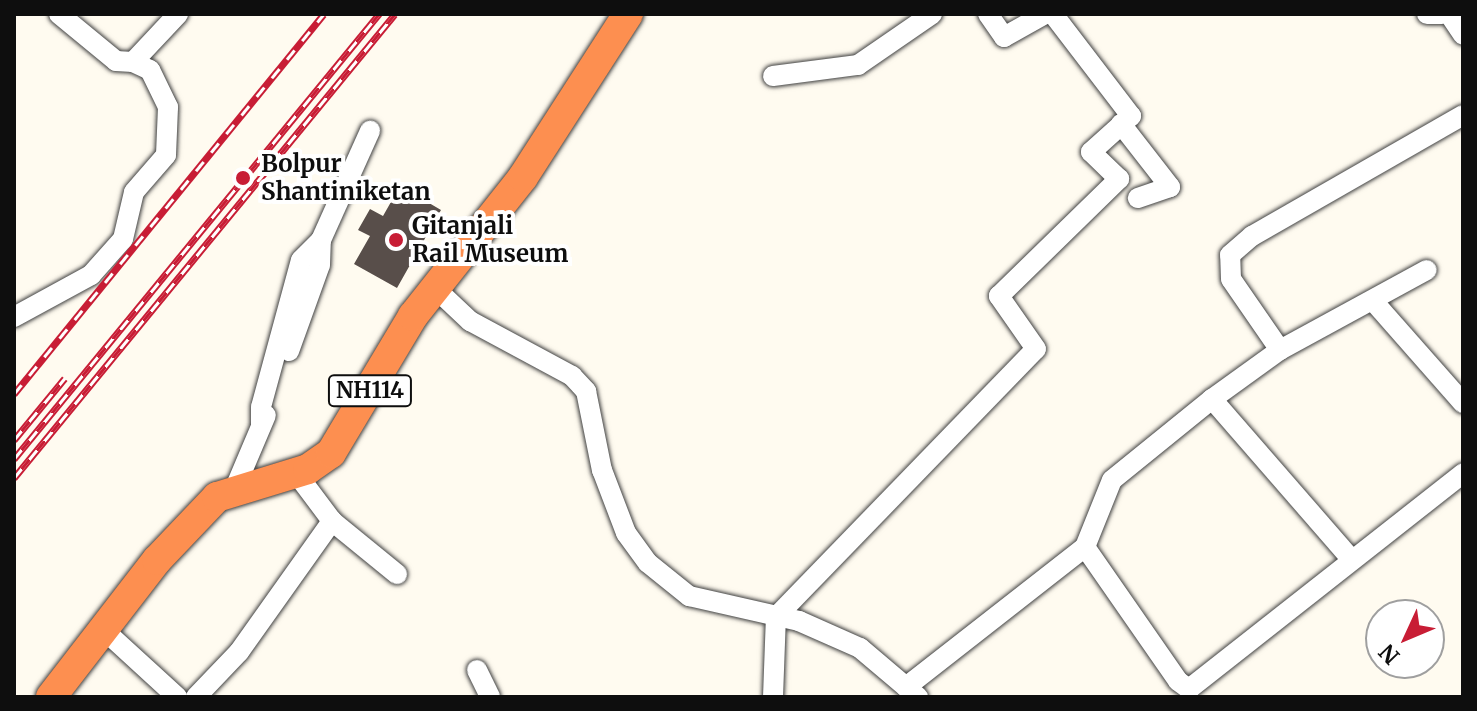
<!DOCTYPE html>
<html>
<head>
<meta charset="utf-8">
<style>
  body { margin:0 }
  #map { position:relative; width:1477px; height:711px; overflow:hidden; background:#fffbf0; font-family:Merriweather,serif }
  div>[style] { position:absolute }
  .building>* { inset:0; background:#584e4a }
  .roads { filter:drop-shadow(0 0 2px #414141) drop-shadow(0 0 2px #414141) }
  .minor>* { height:20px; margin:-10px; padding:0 10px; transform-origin:10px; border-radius:10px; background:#fff }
  .highway>* { height:30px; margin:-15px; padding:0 15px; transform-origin:15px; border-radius:15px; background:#fd8f50 }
  .rail>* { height:7px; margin-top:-3.5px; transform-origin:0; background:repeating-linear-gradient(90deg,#fff 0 12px,#c81d35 0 24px); box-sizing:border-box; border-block:2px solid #c81d35 }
  .dots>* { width:22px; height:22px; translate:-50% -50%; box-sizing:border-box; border:4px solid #fff; border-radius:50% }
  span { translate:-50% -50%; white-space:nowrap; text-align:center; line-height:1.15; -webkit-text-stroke:8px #fff; paint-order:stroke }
  .shield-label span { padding:2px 6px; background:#fff; border:2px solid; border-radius:6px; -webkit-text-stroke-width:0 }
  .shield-label { font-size:22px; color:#0e0e0e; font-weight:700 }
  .poi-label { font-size:24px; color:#0e0e0e; font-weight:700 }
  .left { translate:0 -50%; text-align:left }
  .frame { position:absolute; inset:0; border:16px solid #0e0e0e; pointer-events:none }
  .north { position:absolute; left:1365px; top:599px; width:80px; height:80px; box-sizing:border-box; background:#fff; border:2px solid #9f9f9f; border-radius:50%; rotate:226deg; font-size:22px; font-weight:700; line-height:32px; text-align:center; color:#0e0e0e }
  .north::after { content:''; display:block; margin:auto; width:28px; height:36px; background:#c81d35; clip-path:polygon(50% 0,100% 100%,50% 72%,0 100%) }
</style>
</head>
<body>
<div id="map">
  <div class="building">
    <div style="clip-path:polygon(400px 186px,441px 210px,397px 288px,354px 264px,370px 236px,358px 230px,370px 209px,383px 216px)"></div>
  </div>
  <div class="roads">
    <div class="minor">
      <div style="left:59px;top:14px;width:74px;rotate:39.5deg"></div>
      <div style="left:116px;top:61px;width:17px;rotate:3deg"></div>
      <div style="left:133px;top:62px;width:66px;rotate:-46.8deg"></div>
      <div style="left:988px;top:14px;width:28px;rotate:55deg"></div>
      <div style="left:1004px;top:37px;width:47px;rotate:-29.3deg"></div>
      <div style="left:1427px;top:14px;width:15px"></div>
      <div style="left:1449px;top:14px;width:25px;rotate:56deg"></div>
      <div style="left:773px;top:76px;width:86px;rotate:-7.4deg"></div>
      <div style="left:858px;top:65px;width:90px;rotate:-34.6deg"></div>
      <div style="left:1121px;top:124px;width:80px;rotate:52.1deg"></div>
      <div style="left:1170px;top:187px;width:34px;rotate:161deg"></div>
      <div style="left:436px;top:289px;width:47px;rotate:43.3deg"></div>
      <div style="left:470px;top:321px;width:116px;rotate:28.3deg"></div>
      <div style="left:572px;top:376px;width:21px;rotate:47deg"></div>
      <div style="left:586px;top:391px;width:81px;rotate:78.6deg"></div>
      <div style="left:602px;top:470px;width:67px;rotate:69.1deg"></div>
      <div style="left:626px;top:533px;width:37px;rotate:54deg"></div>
      <div style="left:648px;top:563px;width:53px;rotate:38.8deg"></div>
      <div style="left:689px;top:596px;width:113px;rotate:12.8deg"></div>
      <div style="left:799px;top:621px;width:67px;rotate:23.9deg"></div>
      <div style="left:860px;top:648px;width:76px;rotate:40.2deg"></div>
      <div style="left:1374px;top:302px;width:135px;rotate:48.6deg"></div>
      <div style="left:14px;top:317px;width:88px;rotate:-28.6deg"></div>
      <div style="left:91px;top:275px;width:48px;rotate:-48.4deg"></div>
      <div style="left:123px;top:239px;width:48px;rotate:-76.8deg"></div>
      <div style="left:134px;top:192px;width:49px;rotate:-49.1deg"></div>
      <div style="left:166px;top:155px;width:48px;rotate:-87.6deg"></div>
      <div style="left:168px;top:107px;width:41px;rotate:-115.9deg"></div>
      <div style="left:150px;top:70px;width:19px;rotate:-155deg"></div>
      <div style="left:1280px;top:350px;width:86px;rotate:-124.6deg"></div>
      <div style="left:1231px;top:279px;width:24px;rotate:-92deg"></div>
      <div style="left:1230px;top:255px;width:29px;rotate:-41deg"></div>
      <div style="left:1252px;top:236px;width:243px;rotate:-29.8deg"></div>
      <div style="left:289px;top:351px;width:91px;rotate:-70.2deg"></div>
      <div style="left:320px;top:265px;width:25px;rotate:-88deg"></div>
      <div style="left:1212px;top:399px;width:212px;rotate:49deg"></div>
      <div style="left:261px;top:425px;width:18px;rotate:-90deg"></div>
      <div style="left:261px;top:407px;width:152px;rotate:-74.8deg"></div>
      <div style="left:301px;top:260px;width:28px;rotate:-45deg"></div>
      <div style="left:321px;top:240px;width:120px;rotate:-65.8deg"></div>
      <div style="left:296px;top:473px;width:60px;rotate:53.1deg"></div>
      <div style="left:332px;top:521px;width:84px;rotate:39.2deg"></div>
      <div style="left:235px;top:488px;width:79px;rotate:-67deg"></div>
      <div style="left:1085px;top:547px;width:163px;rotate:55.2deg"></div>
      <div style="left:1178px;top:681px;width:14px;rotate:36deg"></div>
      <div style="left:105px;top:631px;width:98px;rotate:42.5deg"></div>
      <div style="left:477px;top:670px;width:30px;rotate:64deg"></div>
      <div style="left:906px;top:687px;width:227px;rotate:-38deg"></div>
      <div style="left:1085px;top:547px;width:72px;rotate:-68.1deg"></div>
      <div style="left:1112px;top:480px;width:129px;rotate:-39deg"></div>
      <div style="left:1212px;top:399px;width:84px;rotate:-35.8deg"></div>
      <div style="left:1280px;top:350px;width:167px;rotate:-28.6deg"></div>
      <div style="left:1189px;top:689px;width:349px;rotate:-38.2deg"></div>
      <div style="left:196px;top:697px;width:62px;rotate:-46.3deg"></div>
      <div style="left:239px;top:652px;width:161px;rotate:-54.6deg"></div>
      <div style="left:773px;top:697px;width:80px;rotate:-87.9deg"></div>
      <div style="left:776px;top:617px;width:373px;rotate:-45.9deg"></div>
      <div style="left:1036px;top:349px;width:65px;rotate:-124.9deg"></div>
      <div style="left:999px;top:296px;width:168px;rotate:-44.3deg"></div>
      <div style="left:1119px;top:179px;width:39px;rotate:-136deg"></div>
      <div style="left:1091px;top:152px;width:54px;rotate:-42deg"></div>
      <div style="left:1131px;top:116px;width:128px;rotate:-127.4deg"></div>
    </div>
    <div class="highway">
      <div style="left:51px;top:697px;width:173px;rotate:-52.3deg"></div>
      <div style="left:157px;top:560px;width:87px;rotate:-46.4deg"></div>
      <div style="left:217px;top:497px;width:95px;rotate:-17.1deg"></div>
      <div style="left:308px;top:469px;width:28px;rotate:-35deg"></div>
      <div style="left:331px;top:453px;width:160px;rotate:-59.1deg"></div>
      <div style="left:413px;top:316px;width:177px;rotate:-51.6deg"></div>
      <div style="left:523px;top:177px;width:194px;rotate:-57.2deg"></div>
    </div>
  </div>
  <div class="rail">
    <div style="left:14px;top:394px;width:490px;rotate:-50.8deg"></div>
    <div style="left:14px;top:440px;width:80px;rotate:-50.6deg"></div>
    <div style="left:14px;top:459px;width:576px;rotate:-50.64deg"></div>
    <div style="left:14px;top:478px;width:600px;rotate:-50.61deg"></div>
  </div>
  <div class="dots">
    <div style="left:243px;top:178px;background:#c81d35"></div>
    <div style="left:396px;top:240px;background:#c81d35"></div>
  </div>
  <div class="shield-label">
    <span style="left:370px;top:391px">NH114</span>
  </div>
  <div class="poi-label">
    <span class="left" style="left:261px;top:178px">Bolpur<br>Shantiniketan</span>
    <span class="left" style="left:412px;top:240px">Gitanjali<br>Rail Museum</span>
  </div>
  <div class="frame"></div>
  <div class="north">N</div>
</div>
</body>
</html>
